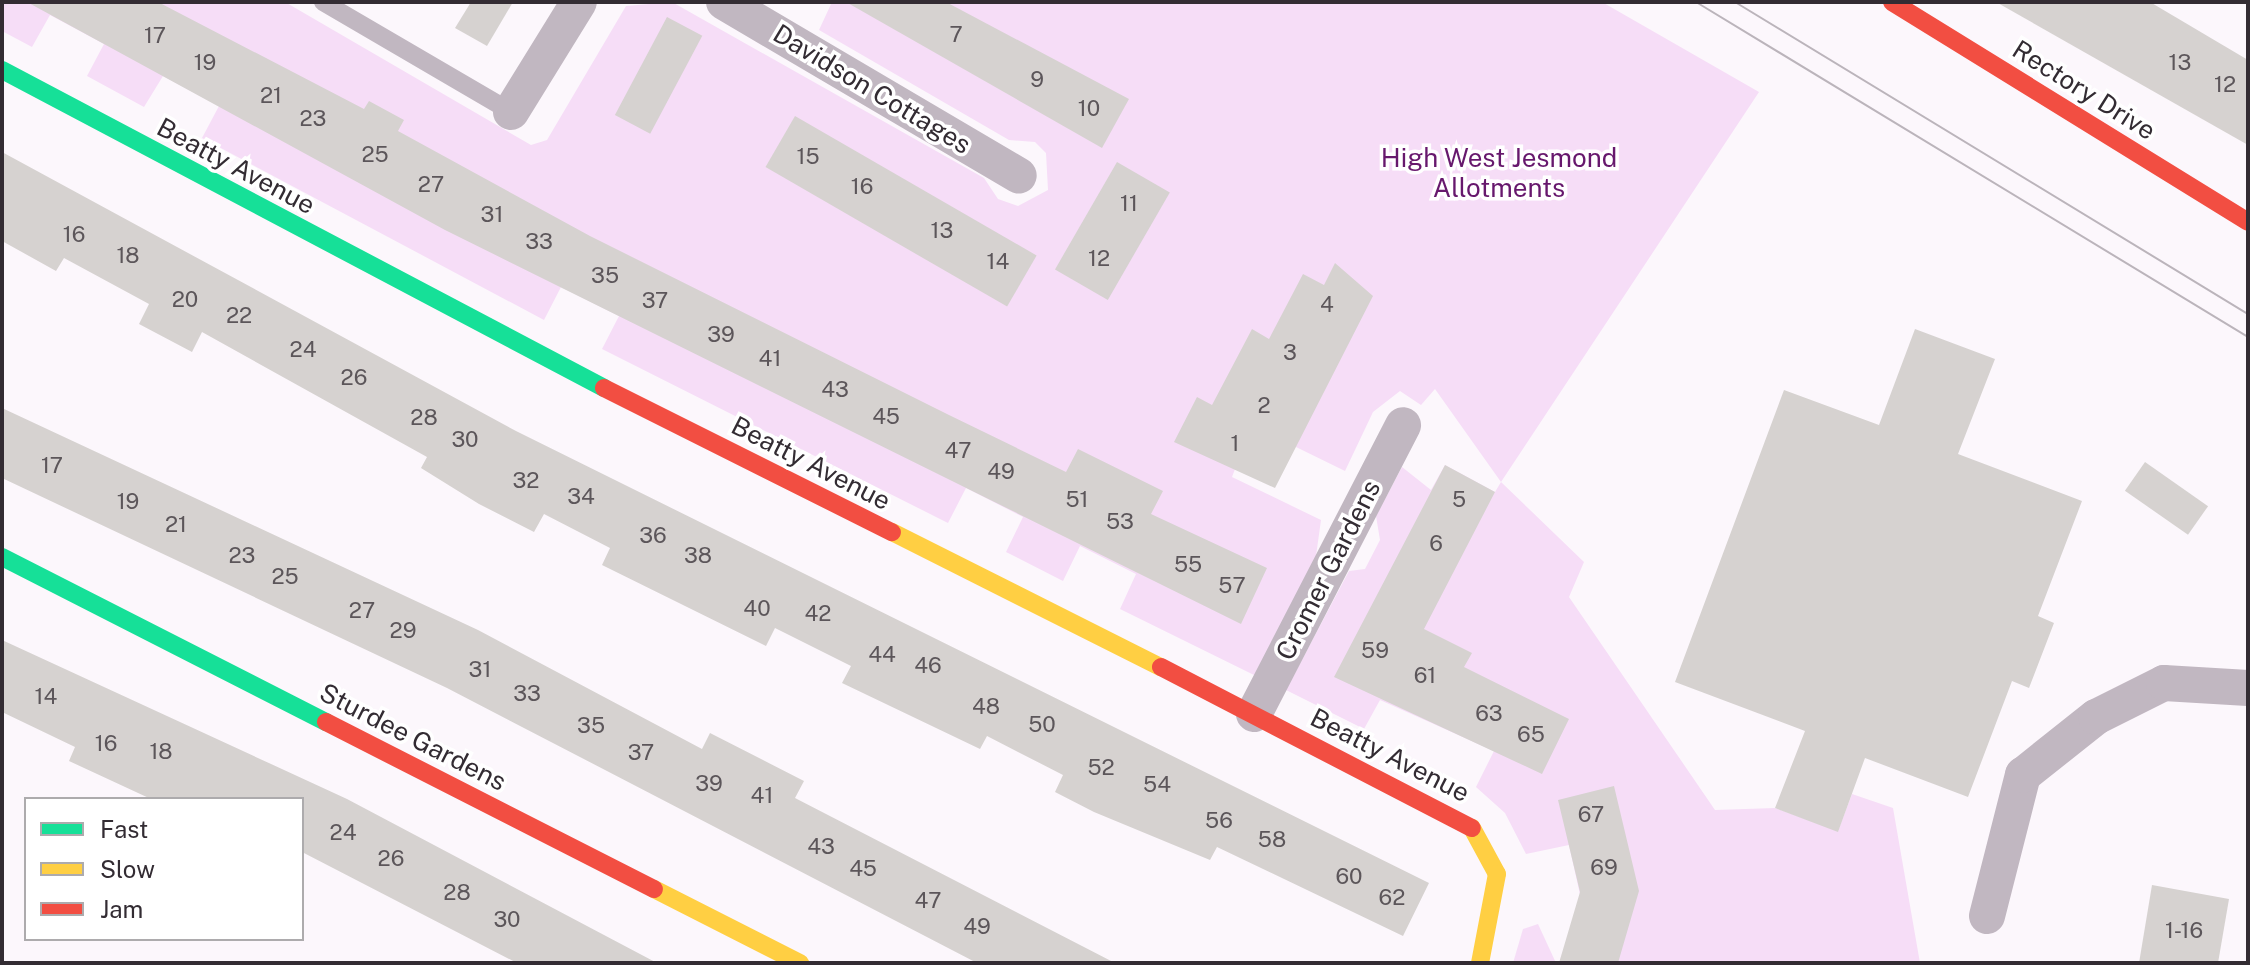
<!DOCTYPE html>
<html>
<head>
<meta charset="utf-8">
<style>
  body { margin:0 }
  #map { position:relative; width:2250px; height:965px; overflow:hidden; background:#fcf7fc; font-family:"Public Sans",sans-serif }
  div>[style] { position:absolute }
  .green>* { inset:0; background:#f6ddf7 }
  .building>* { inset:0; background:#d6d2d0; transform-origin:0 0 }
  .lane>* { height:18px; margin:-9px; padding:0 9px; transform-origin:9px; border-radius:9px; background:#c1b7c1 }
  .street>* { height:36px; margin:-18px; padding:0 18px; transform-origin:18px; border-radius:18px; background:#c1b7c1 }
  .fast>* { height:18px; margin:-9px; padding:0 9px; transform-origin:9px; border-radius:9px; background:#16e098 }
  .slow>* { height:18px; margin:-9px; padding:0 9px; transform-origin:9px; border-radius:9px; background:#ffcf43 }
  .jam>* { height:18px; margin:-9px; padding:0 9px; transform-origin:9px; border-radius:9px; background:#f24e42 }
  .tram>* { height:2px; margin:-1px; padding:0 1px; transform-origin:1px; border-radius:1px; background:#bbb4bb }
  span { translate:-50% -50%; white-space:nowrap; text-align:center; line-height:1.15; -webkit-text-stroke:7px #fff; paint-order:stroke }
  .number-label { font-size:22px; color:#5c565a }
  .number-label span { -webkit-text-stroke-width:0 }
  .street-label { font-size:26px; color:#332c33 }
  .park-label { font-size:26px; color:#67186d }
  .frame { position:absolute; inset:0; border:4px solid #332c33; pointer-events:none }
  .legend { position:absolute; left:24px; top:797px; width:280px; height:144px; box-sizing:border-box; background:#fff; border:2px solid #adabad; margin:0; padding:10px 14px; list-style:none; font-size:24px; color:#332c33 }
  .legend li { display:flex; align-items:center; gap:16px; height:40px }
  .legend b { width:40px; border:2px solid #adabad }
</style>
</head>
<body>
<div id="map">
  <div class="green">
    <div style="clip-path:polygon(2px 2px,285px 2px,531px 145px,547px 140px,626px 6px,672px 2px,984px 178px,998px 199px,1018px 206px,1048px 190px,1046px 153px,1035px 142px,1009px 140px,819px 30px,832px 2px,1602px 2px,1759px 92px,1501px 482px,1584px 562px,1569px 597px,1715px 810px,1775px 808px,1838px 831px,1852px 794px,1893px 808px,1920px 963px,1559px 963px,1581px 899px,1569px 845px,1526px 854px,1505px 813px,1476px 787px,1494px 751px,1380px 700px,1364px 729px,1286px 690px,1349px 571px,1365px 569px,1380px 540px,1376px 516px,1402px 467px,1431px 490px,1445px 465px,1495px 492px,1501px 482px,1435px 389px,1421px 405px,1400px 391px,1373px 412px,1345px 471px,1296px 447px,1235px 469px,1232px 477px,1321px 520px,1316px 556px,1256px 676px,1120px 609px,1136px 574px,1080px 546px,1063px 581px,1006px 552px,1023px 517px,966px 488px,948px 523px,602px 349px,619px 316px,561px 287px,544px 320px,202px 138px,219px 106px,163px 76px,144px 107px,87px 76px,104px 44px,50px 15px,32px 47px,2px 31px)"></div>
    <div style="clip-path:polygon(1538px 924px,1556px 963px,1513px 963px,1523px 929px)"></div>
  </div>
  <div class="building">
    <div style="clip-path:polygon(27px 2px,158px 2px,364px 109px,369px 101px,404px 120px,398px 131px,590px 236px,949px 415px,1066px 472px,1078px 449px,1163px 491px,1151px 514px,1267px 568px,1241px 624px,445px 230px)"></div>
    <div style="clip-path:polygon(471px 2px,513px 2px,487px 46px,455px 28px)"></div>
    <div style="clip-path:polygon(846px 2px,946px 2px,1129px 99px,1102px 148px)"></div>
    <div style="clip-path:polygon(1996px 2px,2150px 2px,2248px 60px,2248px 145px)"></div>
    <div style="left:667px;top:17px;width:40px;height:111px;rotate:28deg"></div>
    <div style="left:795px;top:116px;width:279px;height:59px;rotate:30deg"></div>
    <div style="clip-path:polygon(2px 152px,516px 431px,1429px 883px,1403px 936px,1217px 847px,1210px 860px,1094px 812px,1055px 792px,1063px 775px,987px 736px,980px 749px,842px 683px,851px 666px,775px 628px,766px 646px,602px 565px,610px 548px,544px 514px,534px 532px,479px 504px,421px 468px,427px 457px,202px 332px,192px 352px,139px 324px,149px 304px,64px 258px,56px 271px,2px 241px)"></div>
    <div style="left:1117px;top:162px;width:61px;height:124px;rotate:30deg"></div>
    <div style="clip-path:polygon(1335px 263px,1373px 296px,1275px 488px,1174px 442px,1197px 397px,1212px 405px,1252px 329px,1269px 339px,1303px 274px,1324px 285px)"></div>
    <div style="clip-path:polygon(1915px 329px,1995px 359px,1958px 454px,2082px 501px,2038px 616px,2054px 623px,2029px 688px,2012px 681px,1968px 797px,1865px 758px,1838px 832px,1775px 808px,1805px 731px,1675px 682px,1784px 390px,1879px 425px)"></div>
    <div style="clip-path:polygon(2px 408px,478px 630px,702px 749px,710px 733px,804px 781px,795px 798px,1115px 963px,977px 963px,447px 688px,2px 478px)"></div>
    <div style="left:2145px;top:462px;width:77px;height:35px;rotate:35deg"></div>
    <div style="clip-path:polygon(1445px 465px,1495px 492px,1424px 629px,1472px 653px,1464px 667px,1569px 719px,1542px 774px,1334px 677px)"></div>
    <div style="clip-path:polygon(2px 640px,347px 799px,657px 963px,517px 963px,302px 852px,302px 799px,151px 799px,69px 761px,75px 747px,2px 712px)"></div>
    <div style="clip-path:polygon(1614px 786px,1639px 891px,1618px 963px,1559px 963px,1580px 892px,1558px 800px)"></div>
    <div style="clip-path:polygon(2152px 885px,2229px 899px,2218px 963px,2139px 963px)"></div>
  </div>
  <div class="lane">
    <div style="left:323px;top:2px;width:218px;rotate:30.3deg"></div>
  </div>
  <div class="street">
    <div style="left:724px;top:2px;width:342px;rotate:30.5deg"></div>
    <div style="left:511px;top:112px;width:129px;rotate:-58.3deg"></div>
    <div style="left:1254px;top:714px;width:325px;rotate:-62.7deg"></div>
    <div style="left:1987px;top:916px;width:146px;rotate:-75.7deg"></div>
    <div style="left:2023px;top:775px;width:93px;rotate:-38.5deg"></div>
    <div style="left:2096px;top:717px;width:76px;rotate:-26.6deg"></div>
    <div style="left:2164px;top:683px;width:84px;rotate:3.4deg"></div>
  </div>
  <div class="fast">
    <div style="left:2px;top:70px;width:681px;rotate:27.84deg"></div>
    <div style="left:2px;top:557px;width:364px;rotate:27deg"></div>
  </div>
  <div class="slow">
    <div style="left:892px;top:532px;width:301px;rotate:26.7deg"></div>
    <div style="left:1472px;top:828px;width:52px;rotate:61.5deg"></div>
    <div style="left:1497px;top:874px;width:91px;rotate:100.8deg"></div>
    <div style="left:654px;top:889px;width:164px;rotate:26.9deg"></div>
  </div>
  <div class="jam">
    <div style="left:1892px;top:2px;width:418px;rotate:31.7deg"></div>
    <div style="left:604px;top:388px;width:322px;rotate:26.6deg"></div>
    <div style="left:1161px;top:667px;width:350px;rotate:27.4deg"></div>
    <div style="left:326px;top:722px;width:368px;rotate:27deg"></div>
  </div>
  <div class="tram">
    <div style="left:1696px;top:2px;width:646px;rotate:31.25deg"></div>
    <div style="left:1735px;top:2px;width:600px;rotate:31.31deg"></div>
  </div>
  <div class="number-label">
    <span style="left:956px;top:35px">7</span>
    <span style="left:155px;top:36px">17</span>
    <span style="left:205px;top:63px">19</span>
    <span style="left:2180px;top:63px">13</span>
    <span style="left:1037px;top:80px">9</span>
    <span style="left:2225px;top:85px">12</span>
    <span style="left:271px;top:96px">21</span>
    <span style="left:1089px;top:109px">10</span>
    <span style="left:313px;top:119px">23</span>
    <span style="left:375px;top:155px">25</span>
    <span style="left:808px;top:157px">15</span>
    <span style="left:431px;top:185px">27</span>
    <span style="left:862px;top:187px">16</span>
    <span style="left:1129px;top:204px">11</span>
    <span style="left:492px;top:215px">31</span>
    <span style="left:942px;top:231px">13</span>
    <span style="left:74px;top:235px">16</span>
    <span style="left:539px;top:242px">33</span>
    <span style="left:128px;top:256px">18</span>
    <span style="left:1099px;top:259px">12</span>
    <span style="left:998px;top:262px">14</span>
    <span style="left:605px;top:276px">35</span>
    <span style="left:185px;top:300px">20</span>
    <span style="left:655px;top:301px">37</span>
    <span style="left:1327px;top:305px">4</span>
    <span style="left:239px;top:316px">22</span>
    <span style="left:721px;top:335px">39</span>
    <span style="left:303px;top:350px">24</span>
    <span style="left:1290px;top:353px">3</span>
    <span style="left:770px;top:359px">41</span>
    <span style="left:354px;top:378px">26</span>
    <span style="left:835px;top:390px">43</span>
    <span style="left:1264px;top:406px">2</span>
    <span style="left:886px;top:417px">45</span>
    <span style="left:424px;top:418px">28</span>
    <span style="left:465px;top:440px">30</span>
    <span style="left:1235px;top:444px">1</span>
    <span style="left:958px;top:451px">47</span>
    <span style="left:52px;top:466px">17</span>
    <span style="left:1001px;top:472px">49</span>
    <span style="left:526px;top:481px">32</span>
    <span style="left:581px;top:497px">34</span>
    <span style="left:1077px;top:500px">51</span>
    <span style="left:1459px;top:500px">5</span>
    <span style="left:128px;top:502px">19</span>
    <span style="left:1120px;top:522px">53</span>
    <span style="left:176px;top:525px">21</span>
    <span style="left:653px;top:536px">36</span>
    <span style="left:1436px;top:544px">6</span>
    <span style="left:242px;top:556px">23</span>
    <span style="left:698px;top:556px">38</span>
    <span style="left:1188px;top:565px">55</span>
    <span style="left:285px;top:577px">25</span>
    <span style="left:1232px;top:586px">57</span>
    <span style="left:757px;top:609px">40</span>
    <span style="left:362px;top:611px">27</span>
    <span style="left:818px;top:614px">42</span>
    <span style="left:403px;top:631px">29</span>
    <span style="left:1375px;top:651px">59</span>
    <span style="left:882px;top:655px">44</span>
    <span style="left:928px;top:666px">46</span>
    <span style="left:480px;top:670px">31</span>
    <span style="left:1425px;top:676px">61</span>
    <span style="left:527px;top:694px">33</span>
    <span style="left:46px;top:697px">14</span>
    <span style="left:986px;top:707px">48</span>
    <span style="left:1489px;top:714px">63</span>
    <span style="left:1042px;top:725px">50</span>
    <span style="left:591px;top:726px">35</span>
    <span style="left:1531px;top:735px">65</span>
    <span style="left:106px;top:744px">16</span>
    <span style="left:161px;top:752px">18</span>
    <span style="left:641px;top:753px">37</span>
    <span style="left:1101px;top:768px">52</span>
    <span style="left:709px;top:784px">39</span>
    <span style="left:1157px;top:785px">54</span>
    <span style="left:762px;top:796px">41</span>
    <span style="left:1591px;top:815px">67</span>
    <span style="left:1219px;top:821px">56</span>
    <span style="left:343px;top:833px">24</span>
    <span style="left:1272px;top:840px">58</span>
    <span style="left:821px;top:847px">43</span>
    <span style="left:391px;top:859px">26</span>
    <span style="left:1604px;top:868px">69</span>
    <span style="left:863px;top:869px">45</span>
    <span style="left:1349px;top:877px">60</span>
    <span style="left:457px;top:893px">28</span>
    <span style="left:1392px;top:898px">62</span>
    <span style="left:928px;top:901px">47</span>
    <span style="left:507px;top:920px">30</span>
    <span style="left:977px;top:927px">49</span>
    <span style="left:2184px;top:931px">1-16</span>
  </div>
  <div class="street-label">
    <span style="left:872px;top:89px;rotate:31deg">Davidson Cottages</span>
    <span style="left:2084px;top:90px;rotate:32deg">Rectory Drive</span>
    <span style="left:236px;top:166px;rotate:28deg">Beatty Avenue</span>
    <span style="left:811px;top:463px;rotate:27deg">Beatty Avenue</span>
    <span style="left:1328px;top:570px;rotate:-63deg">Cromer Gardens</span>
    <span style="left:413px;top:737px;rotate:27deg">Sturdee Gardens</span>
    <span style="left:1390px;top:755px;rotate:27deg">Beatty Avenue</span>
  </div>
  <div class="park-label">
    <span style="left:1499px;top:173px">High West Jesmond<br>Allotments</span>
  </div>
  <div class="frame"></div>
  <ul class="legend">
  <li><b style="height:10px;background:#16e098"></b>Fast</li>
  <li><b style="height:10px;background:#ffcf43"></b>Slow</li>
  <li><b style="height:10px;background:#f24e42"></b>Jam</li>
  </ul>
</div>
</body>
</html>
